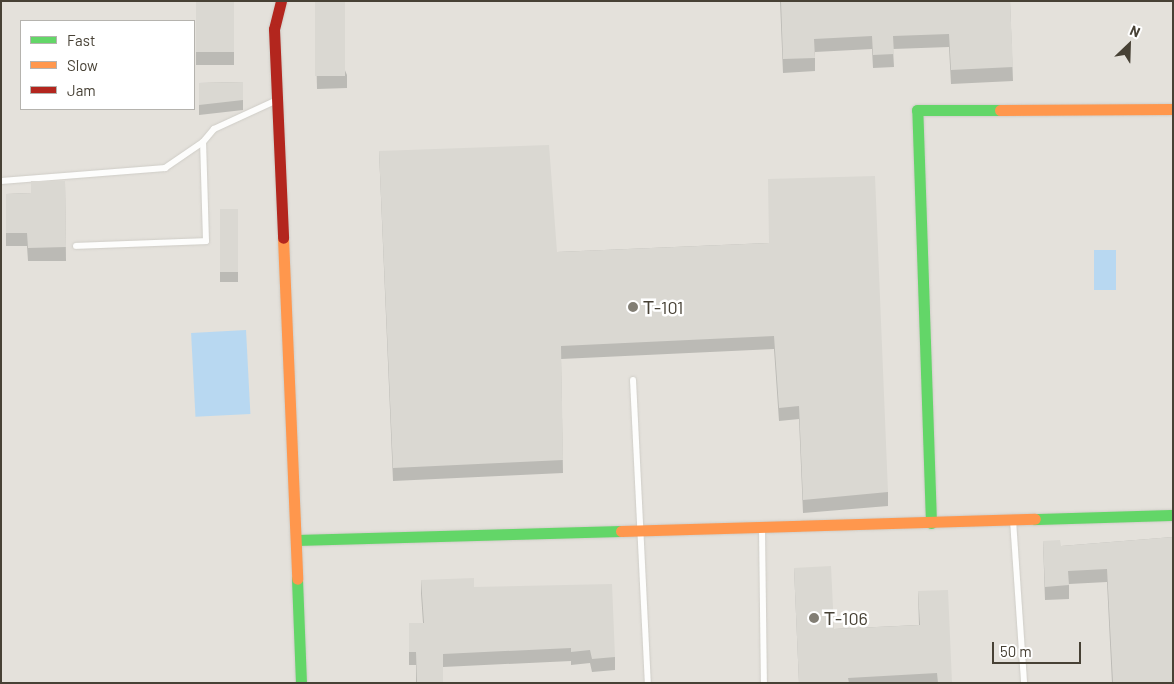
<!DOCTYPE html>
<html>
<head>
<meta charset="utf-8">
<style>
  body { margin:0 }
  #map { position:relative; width:1174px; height:684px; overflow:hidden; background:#f1f0ea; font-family:Barlow,sans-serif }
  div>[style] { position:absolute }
  .industrial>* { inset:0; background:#e4e1db }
  .water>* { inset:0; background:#b8d8f1; transform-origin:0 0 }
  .roads { filter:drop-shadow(0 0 1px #cfcdc7) drop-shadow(0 0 1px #cfcdc7) }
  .lane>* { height:6px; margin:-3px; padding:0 3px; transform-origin:3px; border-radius:3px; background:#fdfdfc }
  .fast>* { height:11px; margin:-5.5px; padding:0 5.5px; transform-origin:5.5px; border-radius:5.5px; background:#63d668 }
  .slow>* { height:11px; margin:-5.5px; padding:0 5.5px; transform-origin:5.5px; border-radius:5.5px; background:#ff974d }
  .jam>* { height:11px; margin:-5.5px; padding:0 5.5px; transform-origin:5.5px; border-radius:5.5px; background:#b3261e }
  .wall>* { inset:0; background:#bbbab5; transform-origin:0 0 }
  .building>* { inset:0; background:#dad8d2; transform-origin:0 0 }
  .dots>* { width:14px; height:14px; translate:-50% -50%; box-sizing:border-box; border:2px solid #fff; border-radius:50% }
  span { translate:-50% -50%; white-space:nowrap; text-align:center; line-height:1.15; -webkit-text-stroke:5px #fff; paint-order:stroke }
  .poi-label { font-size:18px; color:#474135 }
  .left { translate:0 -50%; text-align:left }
  .frame { position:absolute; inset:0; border:2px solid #474135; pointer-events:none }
  .legend { position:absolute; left:20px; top:20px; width:175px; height:90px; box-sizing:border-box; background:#fff; border:1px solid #b5b3ae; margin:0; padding:6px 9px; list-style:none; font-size:15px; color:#474135 }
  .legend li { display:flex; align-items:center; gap:10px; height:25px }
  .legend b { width:25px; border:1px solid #b5b3ae }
  .north { position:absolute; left:1104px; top:20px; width:50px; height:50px; -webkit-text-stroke:4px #fff; paint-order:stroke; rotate:24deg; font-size:14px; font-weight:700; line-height:20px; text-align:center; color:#474135 }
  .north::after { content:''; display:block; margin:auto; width:18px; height:22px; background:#474135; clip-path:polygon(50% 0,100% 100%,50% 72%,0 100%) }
  .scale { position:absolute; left:992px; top:642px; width:89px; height:22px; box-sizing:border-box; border:2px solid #474135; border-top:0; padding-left:6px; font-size:15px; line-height:18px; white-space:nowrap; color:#474135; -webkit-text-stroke:4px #fff; paint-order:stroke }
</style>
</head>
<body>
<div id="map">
  <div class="industrial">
    <div style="clip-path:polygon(evenodd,1px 1px,1173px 1px,1173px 683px,1px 683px,1px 1px,21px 21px,194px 21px,194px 109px,21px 109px,21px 21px)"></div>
  </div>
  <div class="water">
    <div style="left:1094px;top:250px;width:22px;height:40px"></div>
    <div style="left:246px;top:330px;width:84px;height:55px;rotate:87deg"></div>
  </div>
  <div class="roads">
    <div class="lane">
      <div style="left:1px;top:181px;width:165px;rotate:-4.5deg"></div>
      <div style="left:165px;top:168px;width:46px;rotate:-34.4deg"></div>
      <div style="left:76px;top:246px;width:130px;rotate:-2.2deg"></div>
      <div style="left:206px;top:241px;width:99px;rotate:-91.7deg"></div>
      <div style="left:203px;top:142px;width:17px;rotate:-50deg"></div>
      <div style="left:214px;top:129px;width:67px;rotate:-24.7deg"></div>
      <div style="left:633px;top:380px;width:303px;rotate:87.2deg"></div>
      <div style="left:1013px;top:520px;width:163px;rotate:86.1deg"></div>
      <div style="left:762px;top:528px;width:155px;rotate:89.3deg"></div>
    </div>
    <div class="fast">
      <div style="left:1035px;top:519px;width:138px;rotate:-1.7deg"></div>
      <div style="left:931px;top:523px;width:413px;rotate:-91.9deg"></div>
      <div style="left:917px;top:110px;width:83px"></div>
      <div style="left:296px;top:540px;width:325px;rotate:-1.6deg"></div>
      <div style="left:297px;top:579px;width:104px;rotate:87.8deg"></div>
    </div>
    <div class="slow">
      <div style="left:1000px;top:110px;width:173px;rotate:-0.3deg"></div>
      <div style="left:283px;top:238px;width:341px;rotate:87.6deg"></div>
      <div style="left:621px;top:531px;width:414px;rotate:-1.7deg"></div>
    </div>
    <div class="jam">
      <div style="left:281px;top:1px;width:29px;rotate:104deg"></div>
      <div style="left:274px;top:29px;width:209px;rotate:87.5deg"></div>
    </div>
  </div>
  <div class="wall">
    <div style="left:196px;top:1px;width:38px;height:64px"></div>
    <div style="clip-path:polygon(315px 1px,347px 75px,347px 88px,317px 89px)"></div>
    <div style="clip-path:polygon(780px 1px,1010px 1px,1013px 81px,951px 84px,949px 47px,893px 49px,894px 67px,873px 68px,872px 49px,815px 52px,815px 71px,783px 73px)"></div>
    <div style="clip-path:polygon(243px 82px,243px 110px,199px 115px,199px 83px)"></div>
    <div style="clip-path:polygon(379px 151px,557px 252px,768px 243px,888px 492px,888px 506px,803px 513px,799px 419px,779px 421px,774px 349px,561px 359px,563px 473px,393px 481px)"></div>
    <div style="clip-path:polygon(65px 181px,66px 261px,28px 261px,27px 246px,6px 246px,6px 194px,31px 193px)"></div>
    <div style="left:220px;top:209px;width:18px;height:73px"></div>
    <div style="clip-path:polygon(1173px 537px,1173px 683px,1112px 683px,1107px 582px,1069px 584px,1069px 599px,1045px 600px,1043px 541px,1061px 546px)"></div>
    <div style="clip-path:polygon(794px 568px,834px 629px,919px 625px,918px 591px,952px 683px,799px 683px)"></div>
    <div style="clip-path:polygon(421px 580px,474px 587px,615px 657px,615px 670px,592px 672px,590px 663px,571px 665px,571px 661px,443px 667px,443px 683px,416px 683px,416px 665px,409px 665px,409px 623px,423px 623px,421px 593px)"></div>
  </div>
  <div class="building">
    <div style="left:196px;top:1px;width:38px;height:51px"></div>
    <div style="left:315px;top:1px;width:30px;height:75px"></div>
    <div style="clip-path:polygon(781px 1px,1010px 1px,1013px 67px,951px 70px,949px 34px,893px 36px,894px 54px,873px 55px,872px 36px,814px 39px,815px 58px,783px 59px)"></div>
    <div style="clip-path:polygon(243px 82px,243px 100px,199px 105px,199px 83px)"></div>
    <div style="clip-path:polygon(549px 145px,557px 252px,769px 243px,768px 179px,875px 176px,888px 492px,803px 500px,799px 406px,779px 408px,774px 336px,561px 346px,563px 460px,393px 468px,379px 151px)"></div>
    <div style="clip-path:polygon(31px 181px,65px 181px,66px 247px,28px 248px,27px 233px,6px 233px,6px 194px,31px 193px)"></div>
    <div style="left:220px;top:209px;width:18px;height:63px"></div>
    <div style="clip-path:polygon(1173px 537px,1173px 683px,1113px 683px,1107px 569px,1068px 571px,1069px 585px,1045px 587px,1043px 541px,1060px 540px,1061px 546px)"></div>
    <div style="clip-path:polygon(831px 566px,834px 629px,920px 625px,918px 591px,948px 590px,952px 683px,938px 683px,937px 673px,848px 678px,849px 683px,799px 683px,794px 568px)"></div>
    <div style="clip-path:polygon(474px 578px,474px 587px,612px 584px,615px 657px,592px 659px,590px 650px,571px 652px,571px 648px,443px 654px,443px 683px,417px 683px,416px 652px,409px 652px,409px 623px,424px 623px,421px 580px)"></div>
  </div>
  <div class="dots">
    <div style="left:633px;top:307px;background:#827e74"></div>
    <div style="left:814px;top:618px;background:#827e74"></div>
  </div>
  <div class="poi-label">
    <span class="left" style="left:643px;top:307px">Т-101</span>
    <span class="left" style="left:824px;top:618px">Т-106</span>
  </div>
  <div class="frame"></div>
  <ul class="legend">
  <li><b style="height:6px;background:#63d668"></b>Fast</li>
  <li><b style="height:6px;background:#ff974d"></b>Slow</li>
  <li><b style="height:6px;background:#b3261e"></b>Jam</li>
  </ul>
  <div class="north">N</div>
  <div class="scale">50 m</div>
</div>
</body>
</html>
